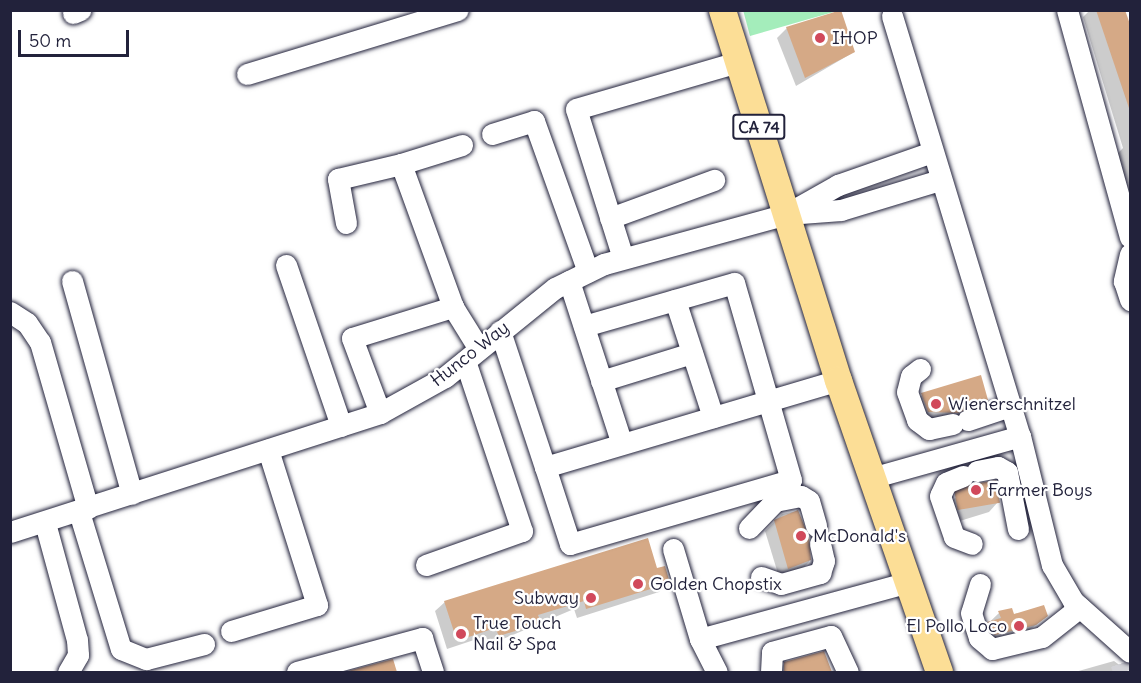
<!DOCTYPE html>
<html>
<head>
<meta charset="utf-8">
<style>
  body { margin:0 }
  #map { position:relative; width:1141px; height:683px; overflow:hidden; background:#fff; font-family:Delius,sans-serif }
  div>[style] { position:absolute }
  .green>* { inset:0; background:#a4edbb }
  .shadow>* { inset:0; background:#0003 }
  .building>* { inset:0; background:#d5a986; transform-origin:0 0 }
  .minor-tunnel>* { height:21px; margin-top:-10.5px; transform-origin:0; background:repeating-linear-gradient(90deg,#d3d3d8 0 21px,transparent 0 31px) }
  .roads { filter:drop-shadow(0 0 2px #22223b) drop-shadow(0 0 2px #22223b) }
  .minor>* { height:21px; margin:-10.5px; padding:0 10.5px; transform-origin:10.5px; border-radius:10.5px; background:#fff }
  .major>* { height:27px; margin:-13.5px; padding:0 13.5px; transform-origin:13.5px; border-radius:13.5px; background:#fcde96 }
  .dots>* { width:16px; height:16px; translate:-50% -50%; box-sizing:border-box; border:3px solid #fff; border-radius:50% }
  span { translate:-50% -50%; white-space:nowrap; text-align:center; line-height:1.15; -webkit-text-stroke:4.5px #fff; paint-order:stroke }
  .shield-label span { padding:2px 4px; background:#fff; border:2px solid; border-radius:4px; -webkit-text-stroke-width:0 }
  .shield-label { font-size:16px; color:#22223b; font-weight:700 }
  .poi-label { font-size:18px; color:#22223b }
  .left { translate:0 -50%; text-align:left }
  .right { translate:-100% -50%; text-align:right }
  .street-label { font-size:18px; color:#22223b }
  .frame { position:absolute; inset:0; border:12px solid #22223b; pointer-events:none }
  .scale { position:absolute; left:18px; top:30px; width:111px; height:27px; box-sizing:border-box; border:3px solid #22223b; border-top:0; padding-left:8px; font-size:18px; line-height:21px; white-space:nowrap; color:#22223b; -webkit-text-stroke:4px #fff; paint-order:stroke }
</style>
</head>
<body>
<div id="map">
  <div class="green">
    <div style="clip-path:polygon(743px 10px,837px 10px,837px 11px,750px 36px)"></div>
  </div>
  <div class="shadow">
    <div style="clip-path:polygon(1090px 10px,1124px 10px,1130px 32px,1130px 211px,1114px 157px,1123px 148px,1083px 17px)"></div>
    <div style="clip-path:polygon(787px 28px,854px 52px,796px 86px,777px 38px)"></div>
    <div style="clip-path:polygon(922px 395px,987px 399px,947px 422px,918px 421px,912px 404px)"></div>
    <div style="clip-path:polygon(994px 482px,998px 502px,989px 512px,950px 524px,945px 508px,955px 498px,974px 485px)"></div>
    <div style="clip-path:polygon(797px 511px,808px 537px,809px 562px,799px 572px,779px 577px,765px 531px,782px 514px)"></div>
    <div style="clip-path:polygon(656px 570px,668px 583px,659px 592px,577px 618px,574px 609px,489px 645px,486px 636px,447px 649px,435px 611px,445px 602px)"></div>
    <div style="clip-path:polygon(999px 613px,1013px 616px,1046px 616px,1025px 634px,985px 644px,978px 633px)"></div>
    <div style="clip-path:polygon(823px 653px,830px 672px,776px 672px,785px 663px)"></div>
    <div style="clip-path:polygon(392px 661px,395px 672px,347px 672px)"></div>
    <div style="clip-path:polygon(1114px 661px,1129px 672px,1075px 672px)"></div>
  </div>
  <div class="building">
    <div style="clip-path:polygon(841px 10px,855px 52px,805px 78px,786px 27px)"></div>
    <div style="clip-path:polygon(1096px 10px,1125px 10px,1131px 27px,1131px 114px)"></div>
    <div style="clip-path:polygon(981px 375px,988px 400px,958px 413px,928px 412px,921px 393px)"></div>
    <div style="left:996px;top:480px;width:23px;height:43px;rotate:80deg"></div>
    <div style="clip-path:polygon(798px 510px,809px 537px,811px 560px,788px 569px,774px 520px)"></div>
    <div style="clip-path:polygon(648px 538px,657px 568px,665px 566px,670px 583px,586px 609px,584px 601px,538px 615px,541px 623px,499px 636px,495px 628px,457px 641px,444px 601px)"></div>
    <div style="clip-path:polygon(1044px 605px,1048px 616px,1036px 625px,995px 635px,990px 631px,987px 622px,1001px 618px,998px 611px,1012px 608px,1014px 614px)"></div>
    <div style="clip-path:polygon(824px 651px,832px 672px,784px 672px,784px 662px)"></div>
    <div style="clip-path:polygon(393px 659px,397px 672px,344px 672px)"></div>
  </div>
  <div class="minor-tunnel">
    <div style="left:1121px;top:663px;width:9px;rotate:72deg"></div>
  </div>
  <div class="roads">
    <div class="minor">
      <div style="left:1067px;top:10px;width:236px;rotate:74.5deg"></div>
      <div style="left:73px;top:13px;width:8px;rotate:-23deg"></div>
      <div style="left:892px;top:16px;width:439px;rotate:73.1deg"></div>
      <div style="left:1020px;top:436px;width:133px;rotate:76.1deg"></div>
      <div style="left:1052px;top:565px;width:42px;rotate:59.7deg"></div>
      <div style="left:1073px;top:601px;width:76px;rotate:41.8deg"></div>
      <div style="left:247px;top:74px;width:220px;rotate:-16.9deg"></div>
      <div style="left:492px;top:134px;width:44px;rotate:-17.2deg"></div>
      <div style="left:534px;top:121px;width:160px;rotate:70.3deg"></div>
      <div style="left:401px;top:164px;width:64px;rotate:-17.3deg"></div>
      <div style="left:792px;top:211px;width:53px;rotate:-29.5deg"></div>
      <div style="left:838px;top:185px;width:100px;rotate:-19.3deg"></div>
      <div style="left:610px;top:218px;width:111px;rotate:-20.1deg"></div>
      <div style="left:346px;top:223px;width:45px;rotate:-100.3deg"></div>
      <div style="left:338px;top:179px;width:65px;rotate:-13.4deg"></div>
      <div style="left:401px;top:164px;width:152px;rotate:70deg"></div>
      <div style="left:453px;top:307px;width:49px;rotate:58.2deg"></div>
      <div style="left:1130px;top:254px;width:28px;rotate:103deg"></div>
      <div style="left:1124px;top:281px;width:20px;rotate:72deg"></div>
      <div style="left:623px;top:258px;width:156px;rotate:-107.5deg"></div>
      <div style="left:576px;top:109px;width:169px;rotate:-16.2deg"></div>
      <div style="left:286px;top:265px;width:170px;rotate:71.1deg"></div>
      <div style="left:72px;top:281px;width:221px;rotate:74.3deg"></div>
      <div style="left:569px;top:281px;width:171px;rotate:72deg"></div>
      <div style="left:675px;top:300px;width:123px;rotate:72deg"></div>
      <div style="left:10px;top:312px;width:20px;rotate:33deg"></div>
      <div style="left:27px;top:323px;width:23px;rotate:56deg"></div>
      <div style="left:40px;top:342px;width:173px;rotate:73.9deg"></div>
      <div style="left:500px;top:331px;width:143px;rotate:71.7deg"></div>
      <div style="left:545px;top:467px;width:306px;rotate:-16.5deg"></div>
      <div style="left:920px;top:369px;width:11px;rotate:142deg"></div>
      <div style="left:911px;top:376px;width:16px;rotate:104deg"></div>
      <div style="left:907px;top:392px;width:30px;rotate:70deg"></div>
      <div style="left:917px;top:420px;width:15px;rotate:37deg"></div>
      <div style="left:929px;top:429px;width:24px;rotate:-12deg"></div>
      <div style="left:601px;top:381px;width:95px;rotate:-17.1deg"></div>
      <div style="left:380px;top:413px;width:80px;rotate:-110.5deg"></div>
      <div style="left:352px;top:338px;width:106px;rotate:-17.1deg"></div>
      <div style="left:968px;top:420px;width:44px;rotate:-18.4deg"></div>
      <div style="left:545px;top:467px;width:81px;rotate:72deg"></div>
      <div style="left:570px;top:544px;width:230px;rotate:-16.2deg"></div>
      <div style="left:791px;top:480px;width:205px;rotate:-106.1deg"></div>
      <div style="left:734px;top:283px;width:156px;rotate:164deg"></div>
      <div style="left:977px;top:471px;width:21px;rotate:-11deg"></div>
      <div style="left:998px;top:467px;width:10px;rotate:29deg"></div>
      <div style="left:1007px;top:472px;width:58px;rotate:79.1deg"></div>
      <div style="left:963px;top:476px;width:18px;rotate:158deg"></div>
      <div style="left:946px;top:483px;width:14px;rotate:115deg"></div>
      <div style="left:940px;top:496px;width:43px;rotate:71.1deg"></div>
      <div style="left:954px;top:537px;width:19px;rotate:21deg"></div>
      <div style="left:871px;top:478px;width:155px;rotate:-15.7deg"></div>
      <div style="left:79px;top:512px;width:143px;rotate:73deg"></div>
      <div style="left:121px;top:649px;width:27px;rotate:22deg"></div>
      <div style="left:146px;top:659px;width:60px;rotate:-14.5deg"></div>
      <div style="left:45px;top:523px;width:121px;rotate:74.7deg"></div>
      <div style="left:77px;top:640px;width:15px;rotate:86deg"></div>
      <div style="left:78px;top:655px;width:20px;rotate:120deg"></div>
      <div style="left:749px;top:528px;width:37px;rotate:-46deg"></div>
      <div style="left:775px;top:501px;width:26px;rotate:-11deg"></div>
      <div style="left:801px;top:496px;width:9px;rotate:32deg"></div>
      <div style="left:809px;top:501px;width:26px;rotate:74deg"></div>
      <div style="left:10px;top:532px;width:389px;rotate:-17.8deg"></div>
      <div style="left:380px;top:413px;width:74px;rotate:-29deg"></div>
      <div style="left:445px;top:377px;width:141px;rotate:-39deg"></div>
      <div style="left:555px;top:288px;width:55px;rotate:-26.1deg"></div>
      <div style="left:604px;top:264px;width:190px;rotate:-15.3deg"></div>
      <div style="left:787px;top:214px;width:54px;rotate:-4.2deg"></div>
      <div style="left:841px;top:210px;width:103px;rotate:-16.9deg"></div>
      <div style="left:673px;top:549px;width:94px;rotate:73.3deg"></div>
      <div style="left:700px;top:639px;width:37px;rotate:63deg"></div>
      <div style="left:426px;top:565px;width:102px;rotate:-19.5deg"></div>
      <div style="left:522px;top:531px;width:179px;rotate:-108.5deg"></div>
      <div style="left:761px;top:577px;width:21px;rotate:19deg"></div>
      <div style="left:781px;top:584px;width:41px;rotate:-15.8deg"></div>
      <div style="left:820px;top:573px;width:13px;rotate:-72deg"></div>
      <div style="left:824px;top:561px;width:18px;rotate:-103deg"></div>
      <div style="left:980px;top:584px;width:30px;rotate:107deg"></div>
      <div style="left:971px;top:613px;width:26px;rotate:72deg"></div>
      <div style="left:979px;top:638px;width:17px;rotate:40deg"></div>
      <div style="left:992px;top:649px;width:51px;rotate:-13.5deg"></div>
      <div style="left:1042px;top:637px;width:48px;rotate:-38.3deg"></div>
      <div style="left:231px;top:631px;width:90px;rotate:-16.8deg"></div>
      <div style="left:317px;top:605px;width:163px;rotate:-107.5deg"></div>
      <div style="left:700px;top:639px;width:216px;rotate:-15.3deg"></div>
      <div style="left:297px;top:672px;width:130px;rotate:-15.2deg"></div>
      <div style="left:422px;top:638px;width:36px;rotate:72deg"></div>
      <div style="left:771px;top:672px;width:20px;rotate:-87deg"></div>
      <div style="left:772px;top:652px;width:61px;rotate:-15.2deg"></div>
      <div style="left:831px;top:636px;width:40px;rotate:65deg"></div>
    </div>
    <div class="major">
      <div style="left:722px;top:10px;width:388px;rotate:72.6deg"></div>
      <div style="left:838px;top:380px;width:309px;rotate:70.9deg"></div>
    </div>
  </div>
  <div class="dots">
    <div style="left:820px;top:38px;background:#d1495b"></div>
    <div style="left:936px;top:404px;background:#d1495b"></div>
    <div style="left:976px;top:490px;background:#d1495b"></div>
    <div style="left:801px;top:536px;background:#d1495b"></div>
    <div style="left:638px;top:584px;background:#d1495b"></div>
    <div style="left:591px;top:598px;background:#d1495b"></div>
    <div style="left:1019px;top:626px;background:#d1495b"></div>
    <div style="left:461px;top:634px;background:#d1495b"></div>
  </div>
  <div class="shield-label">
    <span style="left:759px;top:127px">CA 74</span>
  </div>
  <div class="poi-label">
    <span class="left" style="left:832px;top:38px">IHOP</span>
    <span class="left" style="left:948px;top:404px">Wienerschnitzel</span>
    <span class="left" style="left:988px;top:490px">Farmer Boys</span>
    <span class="left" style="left:813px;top:536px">McDonald's</span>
    <span class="left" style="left:650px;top:584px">Golden Chopstix</span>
    <span class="right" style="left:579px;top:598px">Subway</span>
    <span class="left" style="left:473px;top:634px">True Touch<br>Nail &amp; Spa</span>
    <span class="right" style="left:1007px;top:626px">El Pollo Loco</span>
  </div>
  <div class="street-label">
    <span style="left:470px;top:354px;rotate:-38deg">Hunco Way</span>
  </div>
  <div class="frame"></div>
  <div class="scale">50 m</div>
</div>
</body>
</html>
